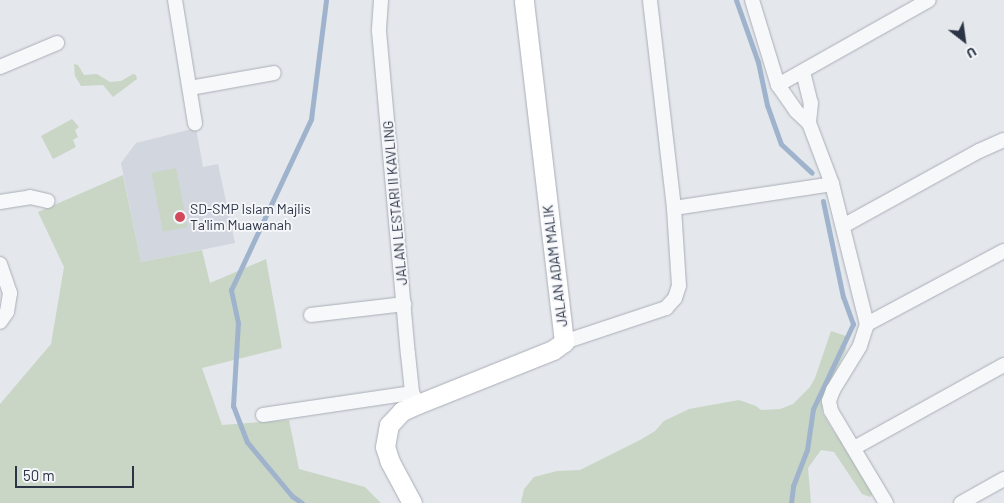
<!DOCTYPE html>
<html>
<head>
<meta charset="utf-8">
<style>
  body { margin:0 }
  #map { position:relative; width:1004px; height:503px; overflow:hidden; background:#e4e7ec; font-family:Barlow,sans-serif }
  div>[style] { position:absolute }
  .built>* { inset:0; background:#d2d6de }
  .green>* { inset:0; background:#c9d6c5; transform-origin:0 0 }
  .stream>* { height:5px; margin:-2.5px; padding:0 2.5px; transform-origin:2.5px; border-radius:2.5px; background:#9fb4cc }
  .roads { filter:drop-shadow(0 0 1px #a9aeb7) drop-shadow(0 0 1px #a9aeb7) }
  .street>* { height:14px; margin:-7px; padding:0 7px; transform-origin:7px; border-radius:7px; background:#f7f8fa }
  .secondary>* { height:19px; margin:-9.5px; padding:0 9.5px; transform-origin:9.5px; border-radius:9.5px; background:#fff }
  .dots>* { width:14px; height:14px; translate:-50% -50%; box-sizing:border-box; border:2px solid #f4f6f9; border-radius:50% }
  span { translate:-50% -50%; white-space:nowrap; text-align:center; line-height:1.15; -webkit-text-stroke:4px #f4f6f9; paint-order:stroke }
  .street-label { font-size:14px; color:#2b3445 }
  .poi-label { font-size:14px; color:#2b3445 }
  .left { translate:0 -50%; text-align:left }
  .north { position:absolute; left:939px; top:15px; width:50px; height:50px; -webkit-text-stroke:4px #f4f6f9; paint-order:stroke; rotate:150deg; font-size:14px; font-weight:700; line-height:20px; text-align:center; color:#2b3445 }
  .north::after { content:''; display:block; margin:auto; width:18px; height:22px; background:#2b3445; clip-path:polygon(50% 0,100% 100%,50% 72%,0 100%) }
  .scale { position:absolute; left:15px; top:466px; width:119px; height:22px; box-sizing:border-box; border:2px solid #2b3445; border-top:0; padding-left:6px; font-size:15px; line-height:18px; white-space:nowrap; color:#2b3445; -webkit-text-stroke:4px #f4f6f9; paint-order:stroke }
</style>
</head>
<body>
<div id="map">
  <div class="built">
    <div style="clip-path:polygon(196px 128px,203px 167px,218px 164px,235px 243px,141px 262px,121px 163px,136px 143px)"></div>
  </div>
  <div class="green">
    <div style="clip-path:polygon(74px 64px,78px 65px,84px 75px,97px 74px,110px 82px,121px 81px,133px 74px,136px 75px,137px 79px,113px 97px,103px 85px,81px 86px,75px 76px)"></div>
    <div style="clip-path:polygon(72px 119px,79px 127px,75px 130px,78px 137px,73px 140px,76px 147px,53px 159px,41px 136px)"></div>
    <div style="left:176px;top:168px;width:60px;height:25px;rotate:79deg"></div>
    <div style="clip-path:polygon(123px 175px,141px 262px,202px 250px,210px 283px,266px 259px,282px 348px,202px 368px,222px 425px,289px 420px,299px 469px,365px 487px,381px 503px,0 503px,0 404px,51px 344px,64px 267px,38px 212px)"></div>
    <div style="clip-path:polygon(831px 331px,846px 336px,846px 350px,823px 398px,822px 412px,834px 432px,848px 448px,874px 493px,870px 497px,862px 494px,834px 452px,821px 450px,808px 468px,811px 503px,521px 503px,524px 489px,534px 477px,557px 471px,580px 470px,640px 440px,655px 431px,664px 421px,689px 409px,739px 400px,756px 406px,761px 410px,780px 409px,793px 404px,810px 387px,815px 378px)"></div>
  </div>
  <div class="stream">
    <div style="left:736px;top:0;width:66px;rotate:70.5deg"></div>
    <div style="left:758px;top:62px;width:44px;rotate:78.2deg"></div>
    <div style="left:767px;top:105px;width:41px;rotate:70.3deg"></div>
    <div style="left:781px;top:144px;width:42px;rotate:43.1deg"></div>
    <div style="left:302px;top:503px;width:12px;rotate:-145deg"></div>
    <div style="left:292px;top:496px;width:70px;rotate:-129.8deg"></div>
    <div style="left:247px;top:442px;width:39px;rotate:-111deg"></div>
    <div style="left:233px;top:406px;width:83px;rotate:-86.6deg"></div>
    <div style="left:238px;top:323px;width:34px;rotate:-102deg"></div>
    <div style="left:231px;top:290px;width:189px;rotate:-64.9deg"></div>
    <div style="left:311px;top:119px;width:120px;rotate:-82.8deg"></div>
    <div style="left:791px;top:503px;width:17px;rotate:-83deg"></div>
    <div style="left:793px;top:486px;width:39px;rotate:-69deg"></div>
    <div style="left:807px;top:450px;width:41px;rotate:-81.7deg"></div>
    <div style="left:813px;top:409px;width:94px;rotate:-64.8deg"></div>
    <div style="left:853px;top:324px;width:29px;rotate:-110deg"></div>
    <div style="left:843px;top:297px;width:98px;rotate:-101.8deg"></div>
  </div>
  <div class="roads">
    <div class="street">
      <div style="left:175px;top:0;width:125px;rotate:80.8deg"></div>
      <div style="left:381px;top:0;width:31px;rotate:94deg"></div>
      <div style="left:379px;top:31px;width:324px;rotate:84.9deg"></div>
      <div style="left:408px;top:354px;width:39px;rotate:84deg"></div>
      <div style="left:412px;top:393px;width:13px;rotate:61deg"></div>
      <div style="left:752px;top:0;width:89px;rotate:73deg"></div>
      <div style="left:778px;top:85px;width:32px;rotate:55deg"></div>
      <div style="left:796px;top:111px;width:18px;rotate:43deg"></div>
      <div style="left:0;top:67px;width:62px;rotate:-22.8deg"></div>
      <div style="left:803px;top:72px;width:32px;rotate:76deg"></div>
      <div style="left:811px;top:103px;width:20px;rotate:96deg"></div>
      <div style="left:809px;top:123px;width:65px;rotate:69.3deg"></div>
      <div style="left:832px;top:184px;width:144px;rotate:76deg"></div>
      <div style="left:867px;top:324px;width:23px;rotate:108deg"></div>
      <div style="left:860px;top:346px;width:52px;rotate:121.5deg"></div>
      <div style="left:833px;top:390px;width:12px;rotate:110deg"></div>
      <div style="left:829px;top:401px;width:10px;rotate:79deg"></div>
      <div style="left:831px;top:411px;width:107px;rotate:59.1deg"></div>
      <div style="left:778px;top:85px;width:173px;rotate:-29.4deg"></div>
      <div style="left:190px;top:88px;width:85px;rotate:-10.1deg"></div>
      <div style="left:0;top:202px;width:30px;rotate:-9deg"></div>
      <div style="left:30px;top:197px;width:18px;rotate:13deg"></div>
      <div style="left:674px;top:208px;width:160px;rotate:-8.6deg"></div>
      <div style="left:843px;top:226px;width:155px;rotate:-28.9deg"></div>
      <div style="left:979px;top:151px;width:27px;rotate:-24deg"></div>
      <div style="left:0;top:264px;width:31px;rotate:71deg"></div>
      <div style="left:10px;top:293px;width:19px;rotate:99deg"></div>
      <div style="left:7px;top:312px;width:12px;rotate:125deg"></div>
      <div style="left:311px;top:315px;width:94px;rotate:-6.7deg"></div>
      <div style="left:867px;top:324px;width:155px;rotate:-28.1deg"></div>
      <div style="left:564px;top:342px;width:108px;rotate:-18.4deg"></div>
      <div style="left:666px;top:308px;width:13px;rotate:-48deg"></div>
      <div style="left:675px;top:298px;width:13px;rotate:-72deg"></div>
      <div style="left:679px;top:286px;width:78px;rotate:-93.7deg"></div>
      <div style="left:674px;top:208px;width:209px;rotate:-96.6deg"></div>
      <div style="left:263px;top:415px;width:151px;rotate:-8.4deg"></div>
      <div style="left:854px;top:448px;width:171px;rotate:-29deg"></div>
      <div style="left:961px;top:503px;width:49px;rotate:-29.2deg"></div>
    </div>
    <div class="secondary">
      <div style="left:412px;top:503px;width:47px;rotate:-118.2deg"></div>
      <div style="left:390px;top:462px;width:16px;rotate:-108deg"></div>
      <div style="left:385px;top:447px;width:22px;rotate:-80deg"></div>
      <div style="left:389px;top:425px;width:19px;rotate:-47deg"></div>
      <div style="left:402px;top:411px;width:17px;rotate:-24deg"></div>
      <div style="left:418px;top:404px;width:145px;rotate:-21.8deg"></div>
      <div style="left:553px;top:350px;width:14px;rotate:-36deg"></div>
      <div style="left:564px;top:342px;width:344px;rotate:-96.7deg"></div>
    </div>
  </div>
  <div class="dots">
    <div style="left:180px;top:217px;background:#d1495b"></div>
  </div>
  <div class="street-label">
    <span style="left:395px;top:203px;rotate:-95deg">JALAN LESTARI II KAVLING</span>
    <span style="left:555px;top:266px;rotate:-97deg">JALAN ADAM MALIK</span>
  </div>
  <div class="poi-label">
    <span class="left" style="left:190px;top:217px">SD-SMP Islam Majlis<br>Ta'lim Muawanah</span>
  </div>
  <div class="north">U</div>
  <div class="scale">50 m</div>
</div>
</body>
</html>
